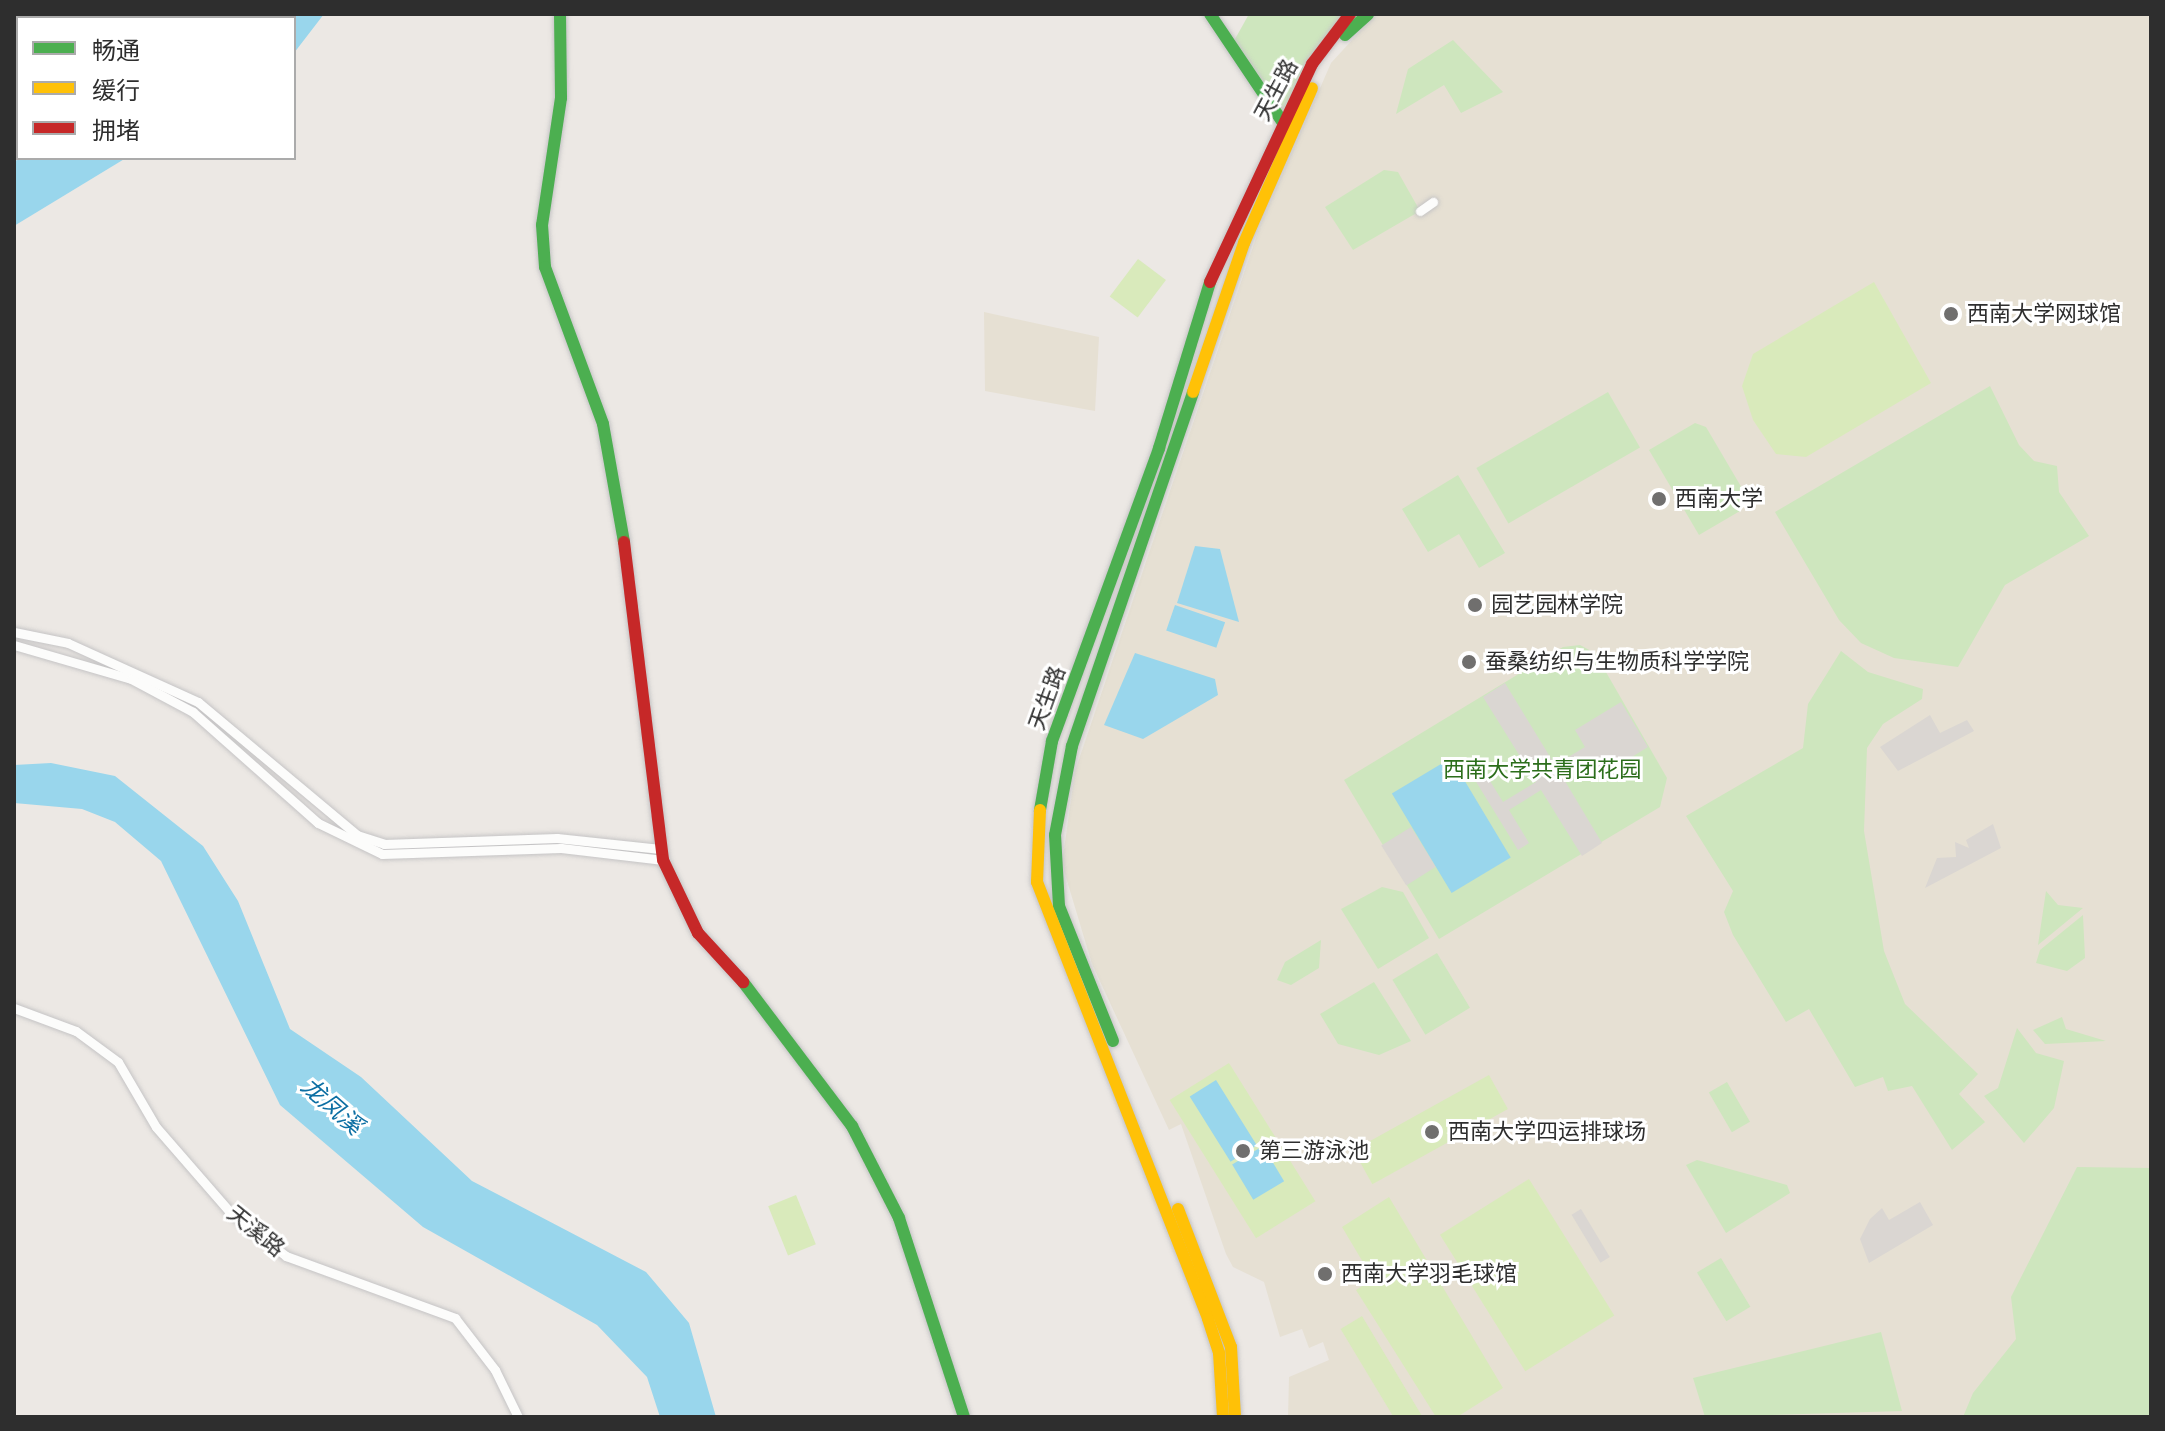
<!DOCTYPE html>
<html>
<head>
<meta charset="utf-8">
<style>
  body { margin:0 }
  #map { position:relative; width:2165px; height:1431px; overflow:hidden; background:#ece8e4; font-family:"Public Sans","Noto Sans SC",sans-serif }
  div>[style] { position:absolute }
  .education>* { inset:0; background:#e6e0d3 }
  .green>* { inset:0; background:#cee6be; transform-origin:0 0 }
  .pitch>* { inset:0; background:#d9eabb; transform-origin:0 0 }
  .plaza>* { inset:0; background:#dad6d2; transform-origin:0 0 }
  .water>* { inset:0; background:#99d6ec; transform-origin:0 0 }
  .roads { filter:drop-shadow(0 0 2px #c5c4c5) drop-shadow(0 0 2px #c5c4c5) }
  .street>* { height:9px; margin:-4.5px; padding:0 4.5px; transform-origin:4.5px; border-radius:4.5px; background:#fcfcfb }
  .fast>* { height:12px; margin:-6px; padding:0 6px; transform-origin:6px; border-radius:6px; background:#4caf50 }
  .slow>* { height:12px; margin:-6px; padding:0 6px; transform-origin:6px; border-radius:6px; background:#ffc107 }
  .jam>* { height:12px; margin:-6px; padding:0 6px; transform-origin:6px; border-radius:6px; background:#c62828 }
  .dots>* { width:22px; height:22px; translate:-50% -50%; box-sizing:border-box; border:4px solid #fff; border-radius:50% }
  span { translate:-50% -50%; white-space:nowrap; text-align:center; line-height:1.15; -webkit-text-stroke:6px #fff; paint-order:stroke }
  .street-label { font-size:22px; color:#2e2e2e }
  .poi-label { font-size:22px; color:#2e2e2e }
  .left { translate:0 -50%; text-align:left }
  .park-label { font-size:22px; color:#2c6e1b }
  .water-label { font-size:24px; color:#0d6fa3; font-style:italic }
  .frame { position:absolute; inset:0; border:16px solid #2e2e2e; pointer-events:none }
  .legend { position:absolute; left:16px; top:16px; width:280px; height:144px; box-sizing:border-box; background:#fff; border:2px solid #ababab; margin:0; padding:10px 14px; list-style:none; font-size:24px; color:#2e2e2e }
  .legend li { display:flex; align-items:center; gap:16px; height:40px }
  .legend b { width:40px; border:2px solid #ababab }
</style>
</head>
<body>
<div id="map">
  <div class="education">
    <div style="clip-path:polygon(1376px 14px,2151px 14px,2151px 1417px,1288px 1417px,1289px 1377px,1329px 1360px,1323px 1342px,1309px 1348px,1302px 1329px,1280px 1337px,1264px 1282px,1233px 1267px,1226px 1254px,1181px 1124px,1169px 1130px,1092px 964px,1062px 864px,1075px 771px,1260px 226px,1331px 63px)"></div>
    <div style="clip-path:polygon(984px 312px,1099px 337px,1095px 411px,985px 391px)"></div>
  </div>
  <div class="green">
    <div style="clip-path:polygon(1249px 14px,1350px 14px,1282px 121px,1230px 48px)"></div>
    <div style="clip-path:polygon(1453px 40px,1503px 92px,1461px 113px,1444px 85px,1396px 114px,1408px 69px)"></div>
    <div style="clip-path:polygon(1384px 170px,1398px 172px,1420px 211px,1353px 250px,1325px 207px)"></div>
    <div style="clip-path:polygon(1990px 386px,2019px 445px,2034px 461px,2057px 466px,2059px 492px,2089px 536px,2005px 585px,1958px 667px,1894px 658px,1861px 643px,1839px 620px,1775px 512px)"></div>
    <div style="left:1608px;top:392px;width:64px;height:152px;rotate:60deg"></div>
    <div style="clip-path:polygon(1695px 423px,1706px 427px,1746px 495px,1740px 511px,1699px 535px,1649px 450px)"></div>
    <div style="clip-path:polygon(1458px 475px,1505px 553px,1479px 568px,1459px 534px,1428px 552px,1402px 509px)"></div>
    <div style="clip-path:polygon(1580px 645px,1595px 653px,1667px 778px,1660px 807px,1439px 939px,1344px 780px,1563px 647px)"></div>
    <div style="clip-path:polygon(1841px 651px,1868px 672px,1923px 689px,1922px 699px,1883px 724px,1867px 748px,1864px 831px,1884px 951px,1905px 1004px,1978px 1074px,1959px 1094px,1985px 1122px,1952px 1150px,1912px 1086px,1888px 1091px,1883px 1077px,1855px 1087px,1809px 1009px,1786px 1022px,1733px 935px,1724px 912px,1733px 891px,1686px 816px,1803px 748px,1808px 704px)"></div>
    <div style="clip-path:polygon(1382px 887px,1403px 892px,1429px 938px,1378px 969px,1341px 909px)"></div>
    <div style="clip-path:polygon(2046px 891px,2058px 905px,2083px 908px,2038px 945px)"></div>
    <div style="clip-path:polygon(2083px 915px,2085px 958px,2067px 971px,2036px 963px,2040px 950px)"></div>
    <div style="clip-path:polygon(1321px 940px,1319px 968px,1291px 985px,1277px 980px,1285px 962px)"></div>
    <div style="left:1437px;top:953px;width:64px;height:52px;rotate:59deg"></div>
    <div style="clip-path:polygon(1374px 982px,1411px 1041px,1379px 1055px,1338px 1044px,1320px 1014px)"></div>
    <div style="clip-path:polygon(2062px 1017px,2066px 1029px,2106px 1041px,2045px 1044px,2033px 1030px)"></div>
    <div style="clip-path:polygon(2017px 1028px,2036px 1053px,2064px 1061px,2054px 1108px,2024px 1143px,1984px 1096px,1998px 1088px)"></div>
    <div style="left:1727px;top:1082px;width:46px;height:21px;rotate:60deg"></div>
    <div style="clip-path:polygon(1697px 1160px,1787px 1185px,1790px 1193px,1726px 1233px,1686px 1165px)"></div>
    <div style="clip-path:polygon(2077px 1167px,2151px 1168px,2151px 1417px,1963px 1417px,1973px 1393px,2016px 1339px,2011px 1297px)"></div>
    <div style="left:1721px;top:1258px;width:57px;height:28px;rotate:59deg"></div>
    <div style="clip-path:polygon(1881px 1332px,1902px 1411px,1705px 1417px,1693px 1378px)"></div>
  </div>
  <div class="pitch">
    <div style="left:1138px;top:259px;width:35px;height:47px;rotate:37deg"></div>
    <div style="clip-path:polygon(1874px 282px,1931px 383px,1806px 457px,1776px 454px,1753px 420px,1742px 386px,1753px 354px)"></div>
    <div style="left:1229px;top:1063px;width:163px;height:70px;rotate:58deg"></div>
    <div style="left:1489px;top:1075px;width:39px;height:155px;rotate:61deg"></div>
    <div style="left:1529px;top:1179px;width:161px;height:105px;rotate:58deg"></div>
    <div style="left:796px;top:1195px;width:53px;height:30px;rotate:68deg"></div>
    <div style="clip-path:polygon(1389px 1197px,1503px 1388px,1457px 1417px,1436px 1417px,1356px 1290px,1373px 1279px,1342px 1227px)"></div>
    <div style="left:1362px;top:1316px;width:118px;height:25px;rotate:59deg"></div>
  </div>
  <div class="plaza">
    <div style="clip-path:polygon(1505px 683px,1555px 765px,1585px 747px,1575px 730px,1621px 702px,1648px 747px,1601px 776px,1590px 759px,1562px 776px,1602px 843px,1582px 856px,1541px 790px,1509px 810px,1529px 843px,1518px 850px,1467px 767px,1477px 760px,1503px 802px,1536px 782px,1483px 697px)"></div>
    <div style="clip-path:polygon(1930px 715px,1940px 733px,1967px 720px,1974px 731px,1898px 771px,1880px 747px)"></div>
    <div style="clip-path:polygon(1993px 824px,2001px 848px,1925px 888px,1937px 858px,1956px 857px,1955px 842px,1969px 848px,1966px 840px)"></div>
    <div style="left:1411px;top:827px;width:47px;height:35px;rotate:58deg"></div>
    <div style="clip-path:polygon(1920px 1202px,1933px 1225px,1869px 1263px,1860px 1239px,1870px 1219px,1882px 1208px,1889px 1220px)"></div>
    <div style="left:1581px;top:1209px;width:56px;height:11px;rotate:59deg"></div>
  </div>
  <div class="water">
    <div style="clip-path:polygon(245px 14px,324px 14px,294px 53px,294px 18px)"></div>
    <div style="clip-path:polygon(20px 158px,126px 158px,14px 226px,14px 162px)"></div>
    <div style="clip-path:polygon(1195px 546px,1220px 549px,1239px 622px,1177px 603px)"></div>
    <div style="left:1175px;top:605px;width:53px;height:27px;rotate:19deg"></div>
    <div style="clip-path:polygon(1135px 653px,1215px 679px,1218px 695px,1143px 739px,1104px 725px)"></div>
    <div style="left:1451px;top:758px;width:116px;height:69px;rotate:59deg"></div>
    <div style="clip-path:polygon(51px 763px,115px 776px,203px 846px,238px 901px,290px 1029px,361px 1077px,472px 1181px,646px 1272px,689px 1323px,716px 1417px,660px 1417px,647px 1377px,597px 1325px,423px 1227px,280px 1105px,161px 861px,115px 822px,82px 809px,14px 803px,14px 765px)"></div>
    <div style="left:1216px;top:1080px;width:77px;height:31px;rotate:58deg"></div>
    <div style="left:1263px;top:1146px;width:41px;height:36px;rotate:59deg"></div>
  </div>
  <div class="roads">
    <div class="street">
      <div style="left:1420px;top:211px;width:16px;rotate:-35deg"></div>
      <div style="left:14px;top:632px;width:55px;rotate:11.5deg"></div>
      <div style="left:68px;top:643px;width:143px;rotate:24.4deg"></div>
      <div style="left:198px;top:702px;width:207px;rotate:39.9deg"></div>
      <div style="left:357px;top:835px;width:28px;rotate:18deg"></div>
      <div style="left:384px;top:844px;width:173px;rotate:-2deg"></div>
      <div style="left:557px;top:838px;width:104px;rotate:6.1deg"></div>
      <div style="left:14px;top:645px;width:122px;rotate:16.2deg"></div>
      <div style="left:131px;top:679px;width:70px;rotate:28deg"></div>
      <div style="left:193px;top:712px;width:167px;rotate:41.6deg"></div>
      <div style="left:318px;top:823px;width:71px;rotate:25.8deg"></div>
      <div style="left:382px;top:854px;width:179px;rotate:-1.9deg"></div>
      <div style="left:561px;top:848px;width:103px;rotate:6.7deg"></div>
      <div style="left:14px;top:1008px;width:66px;rotate:20.4deg"></div>
      <div style="left:76px;top:1031px;width:52px;rotate:36.4deg"></div>
      <div style="left:118px;top:1062px;width:75px;rotate:59.7deg"></div>
      <div style="left:156px;top:1127px;width:111px;rotate:49deg"></div>
      <div style="left:229px;top:1211px;width:73px;rotate:38.3deg"></div>
      <div style="left:286px;top:1256px;width:180px;rotate:20.1deg"></div>
      <div style="left:455px;top:1318px;width:66px;rotate:52.4deg"></div>
      <div style="left:495px;top:1370px;width:52px;rotate:63.9deg"></div>
    </div>
    <div class="fast">
      <div style="left:560px;top:14px;width:84px;rotate:89.3deg"></div>
      <div style="left:561px;top:98px;width:128px;rotate:98.5deg"></div>
      <div style="left:542px;top:225px;width:42px;rotate:85.9deg"></div>
      <div style="left:545px;top:267px;width:167px;rotate:69.7deg"></div>
      <div style="left:603px;top:424px;width:120px;rotate:79.9deg"></div>
      <div style="left:1210px;top:14px;width:129px;rotate:56.1deg"></div>
      <div style="left:1345px;top:35px;width:31px;rotate:-42deg"></div>
      <div style="left:1040px;top:810px;width:70px;rotate:-80.1deg"></div>
      <div style="left:1052px;top:741px;width:312px;rotate:-69.9deg"></div>
      <div style="left:1159px;top:448px;width:174px;rotate:-72.9deg"></div>
      <div style="left:743px;top:982px;width:181px;rotate:52.9deg"></div>
      <div style="left:852px;top:1126px;width:103px;rotate:62.9deg"></div>
      <div style="left:899px;top:1218px;width:209px;rotate:71.9deg"></div>
      <div style="left:1113px;top:1041px;width:145px;rotate:-111.8deg"></div>
      <div style="left:1059px;top:906px;width:71px;rotate:-93.2deg"></div>
      <div style="left:1055px;top:835px;width:91px;rotate:-79.2deg"></div>
      <div style="left:1072px;top:746px;width:374px;rotate:-71.1deg"></div>
    </div>
    <div class="slow">
      <div style="left:1193px;top:392px;width:157px;rotate:-71.1deg"></div>
      <div style="left:1244px;top:243px;width:169px;rotate:-66.3deg"></div>
      <div style="left:1040px;top:810px;width:72px;rotate:92.4deg"></div>
      <div style="left:1037px;top:882px;width:469px;rotate:68.6deg"></div>
      <div style="left:1208px;top:1319px;width:36px;rotate:72deg"></div>
      <div style="left:1219px;top:1353px;width:64px;rotate:86.4deg"></div>
      <div style="left:1178px;top:1209px;width:148px;rotate:69deg"></div>
      <div style="left:1231px;top:1347px;width:70px;rotate:86.7deg"></div>
    </div>
    <div class="jam">
      <div style="left:1210px;top:282px;width:241px;rotate:-64.9deg"></div>
      <div style="left:1312px;top:64px;width:63px;rotate:-52.8deg"></div>
      <div style="left:624px;top:542px;width:320px;rotate:83deg"></div>
      <div style="left:663px;top:860px;width:81px;rotate:64.4deg"></div>
      <div style="left:698px;top:933px;width:67px;rotate:47.4deg"></div>
    </div>
  </div>
  <div class="dots">
    <div style="left:1951px;top:314px;background:#706f6e"></div>
    <div style="left:1659px;top:499px;background:#706f6e"></div>
    <div style="left:1475px;top:605px;background:#706f6e"></div>
    <div style="left:1469px;top:662px;background:#706f6e"></div>
    <div style="left:1432px;top:1132px;background:#706f6e"></div>
    <div style="left:1243px;top:1151px;background:#706f6e"></div>
    <div style="left:1325px;top:1274px;background:#706f6e"></div>
  </div>
  <div class="street-label">
    <span style="left:1276px;top:90px;rotate:-62deg">天生路</span>
    <span style="left:1047px;top:698px;rotate:-70deg">天生路</span>
    <span style="left:256px;top:1231px;rotate:39deg">天溪路</span>
  </div>
  <div class="poi-label">
    <span class="left" style="left:1967px;top:314px">西南大学网球馆</span>
    <span class="left" style="left:1675px;top:499px">西南大学</span>
    <span class="left" style="left:1491px;top:605px">园艺园林学院</span>
    <span class="left" style="left:1485px;top:662px">蚕桑纺织与生物质科学学院</span>
    <span class="left" style="left:1448px;top:1132px">西南大学四运排球场</span>
    <span class="left" style="left:1259px;top:1151px">第三游泳池</span>
    <span class="left" style="left:1341px;top:1274px">西南大学羽毛球馆</span>
  </div>
  <div class="park-label">
    <span style="left:1542px;top:770px">西南大学共青团花园</span>
  </div>
  <div class="water-label">
    <span style="left:332px;top:1106px;rotate:41deg">龙凤溪</span>
  </div>
  <div class="frame"></div>
  <ul class="legend">
  <li><b style="height:10px;background:#4caf50"></b>畅通</li>
  <li><b style="height:10px;background:#ffc107"></b>缓行</li>
  <li><b style="height:10px;background:#c62828"></b>拥堵</li>
  </ul>
</div>
</body>
</html>
